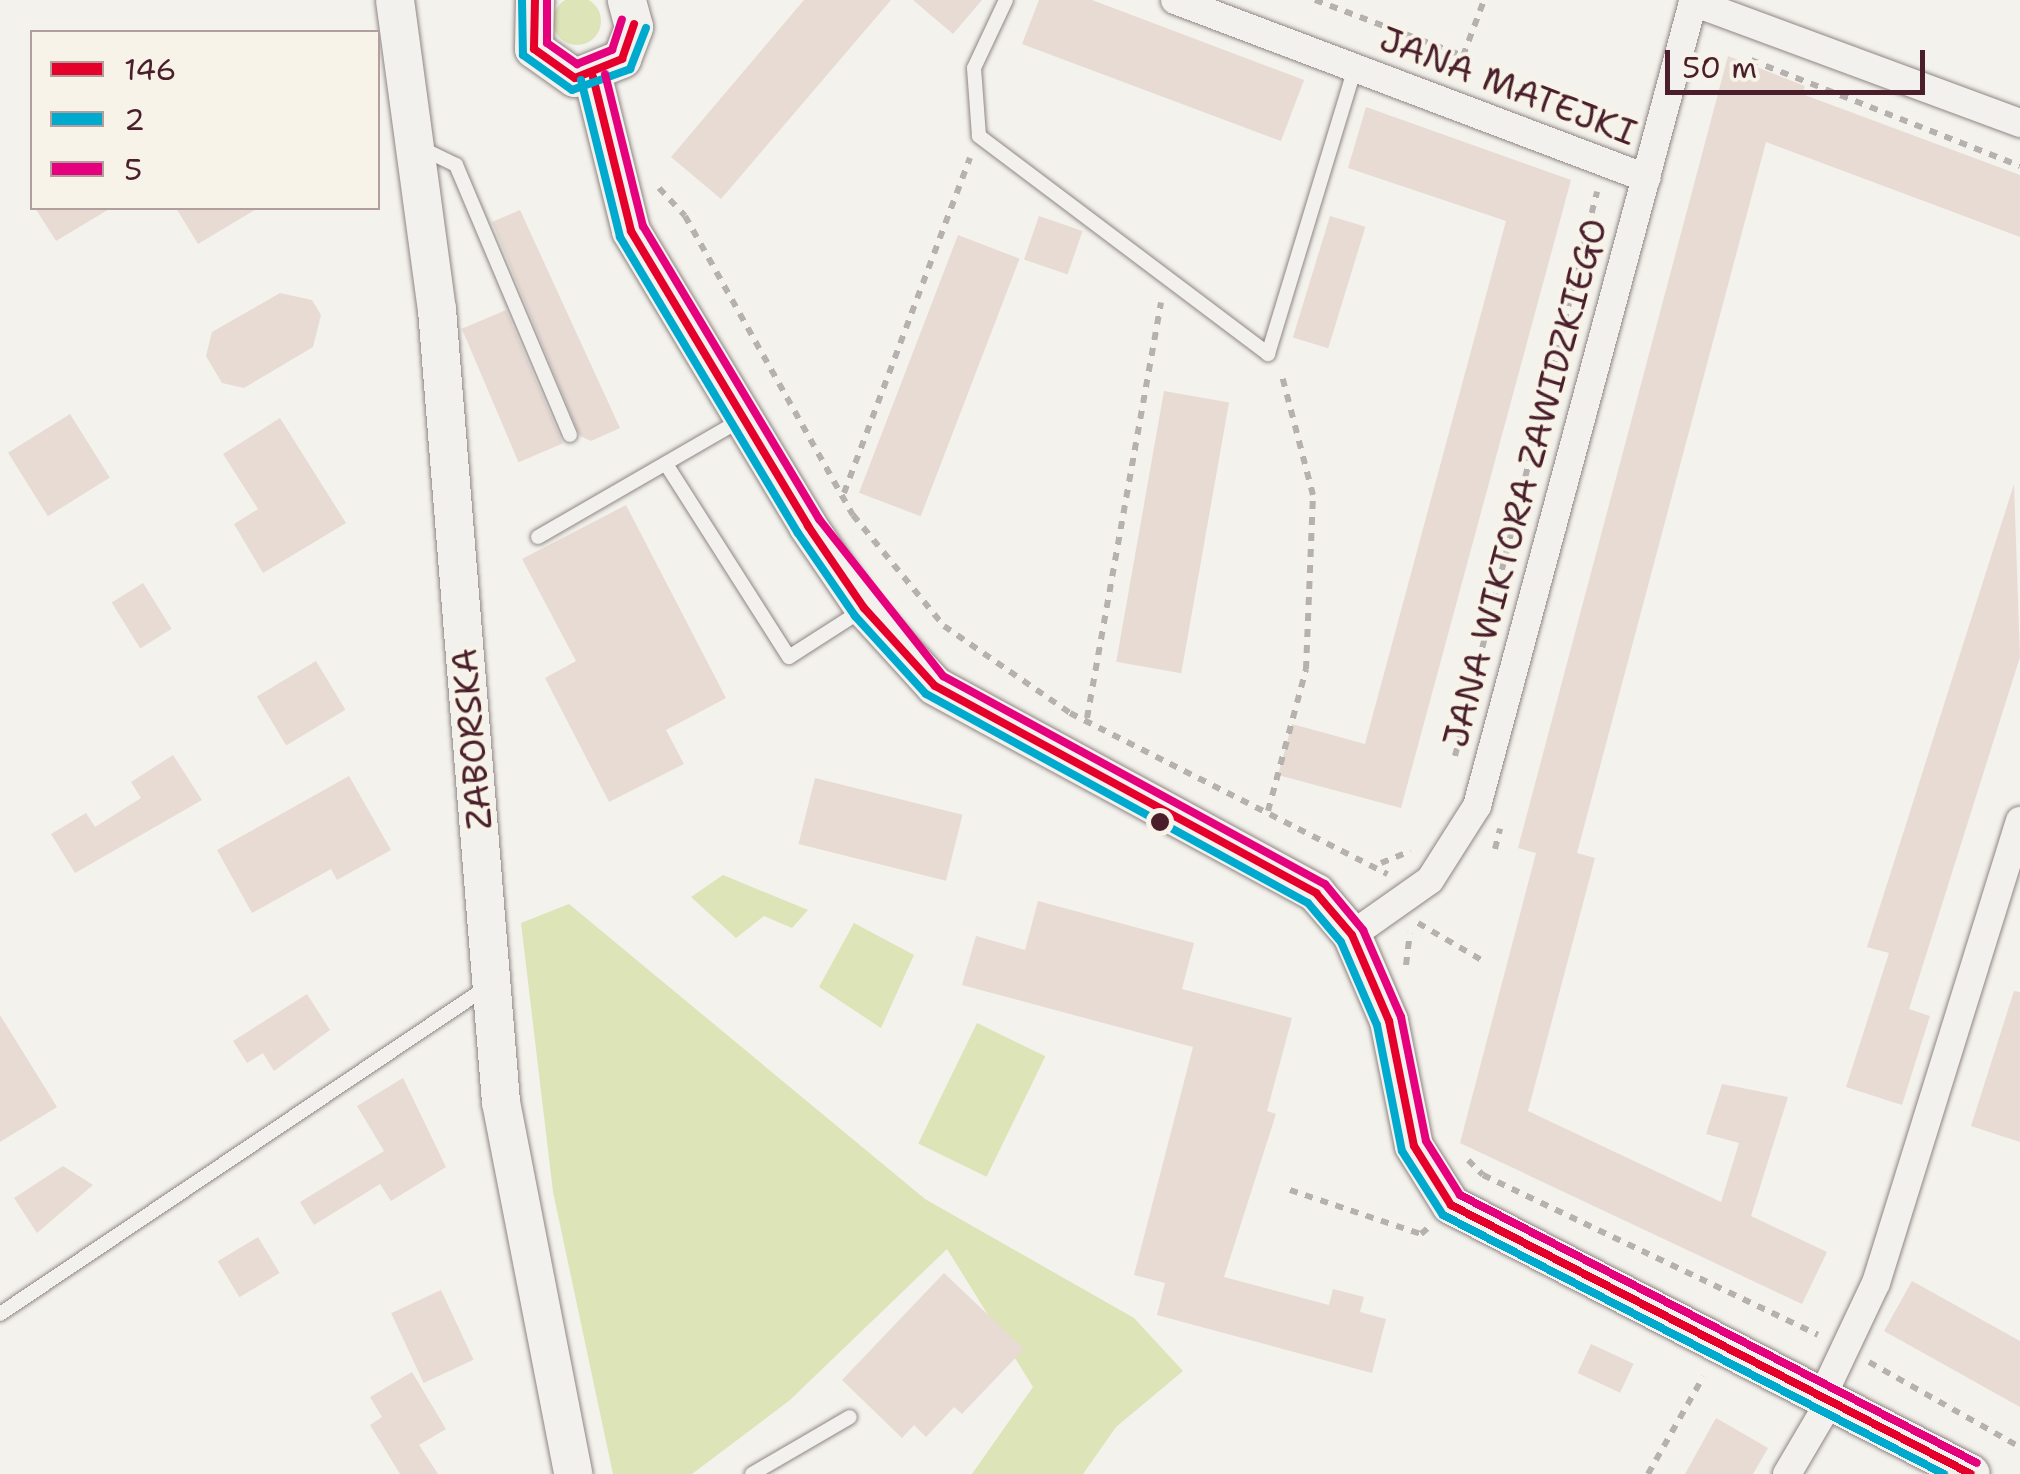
<!DOCTYPE html>
<html>
<head>
<meta charset="utf-8">
<style>
  body { margin:0 }
  #map { position:relative; width:2020px; height:1474px; overflow:hidden; background:#f4f2ec; font-family:"Shantell Sans",sans-serif }
  div>[style] { position:absolute }
  .green>* { inset:0; background:#dde4b8; transform-origin:0 0 }
  .round { border-radius:50% }
  .building>* { inset:0; background:#e7dbd4; transform-origin:0 0 }
  .path>* { height:6px; margin-top:-3px; transform-origin:0; background:repeating-linear-gradient(90deg,#b6b0ae 0 8px,transparent 0 16px) }
  .roads { filter:drop-shadow(0 0 2px #8f8685) drop-shadow(0 0 2px #8f8685) }
  .lane>* { height:14px; margin:-7px; padding:0 7px; transform-origin:7px; border-radius:7px; background:#f2f1ed }
  .street>* { height:28px; margin:-14px; padding:0 14px; transform-origin:14px; border-radius:14px; background:#f2f1ed }
  .secondary>* { height:38px; margin:-19px; padding:0 19px; transform-origin:19px; border-radius:19px; background:#f2f1ed }
  .bus-1>* { height:8px; margin:-4px; padding:0 4px; transform-origin:4px; border-radius:4px; background:#e4002b }
  .bus-2>* { height:8px; margin:-4px; padding:0 4px; transform-origin:4px; border-radius:4px; background:#00a9ce }
  .bus-3>* { height:8px; margin:-4px; padding:0 4px; transform-origin:4px; border-radius:4px; background:#e5007d }
  .dots>* { width:28px; height:28px; translate:-50% -50%; box-sizing:border-box; border:5px solid #f7f3e8; border-radius:50% }
  span { translate:-50% -50%; white-space:nowrap; text-align:center; line-height:1.15; -webkit-text-stroke:8px #f7f3e8; paint-order:stroke }
  .street-label { font-size:35px; color:#4a1f2b }
  .legend { position:absolute; left:30px; top:30px; width:350px; height:180px; box-sizing:border-box; background:#f7f3e8; border:2px solid #b29e9c; margin:0; padding:12px 18px; list-style:none; font-size:30px; color:#4a1f2b }
  .legend li { display:flex; align-items:center; gap:20px; height:50px }
  .legend b { width:50px; border:2px solid #b29e9c }
  .scale { position:absolute; left:1665px; top:50px; width:260px; height:45px; box-sizing:border-box; border:5px solid #4a1f2b; border-top:0; padding-left:12px; font-size:30px; line-height:35px; white-space:nowrap; color:#4a1f2b; -webkit-text-stroke:8px #f7f3e8; paint-order:stroke }
</style>
</head>
<body>
<div id="map">
  <div class="green">
    <div class="round" style="left:553px;top:-3px;width:48px;height:48px"></div>
    <div style="clip-path:polygon(723px 875px,808px 910px,792px 928px,764px 916px,736px 938px,691px 897px)"></div>
    <div style="clip-path:polygon(569px 904px,925px 1199px,1134px 1318px,1183px 1371px,1116px 1427px,1083px 1474px,972px 1474px,1033px 1387px,947px 1249px,790px 1400px,692px 1474px,613px 1474px,553px 1192px,521px 923px)"></div>
    <div style="clip-path:polygon(854px 923px,914px 955px,881px 1028px,819px 987px)"></div>
    <div style="left:977px;top:1023px;width:76px;height:134px;rotate:26deg"></div>
  </div>
  <div class="building">
    <div style="clip-path:polygon(804px 0,891px 0,721px 199px,671px 157px)"></div>
    <div style="clip-path:polygon(913px 0,982px 0,953px 34px)"></div>
    <div style="clip-path:polygon(1039px 0,1092px 0,1304px 80px,1281px 141px,1022px 44px)"></div>
    <div style="clip-path:polygon(1728px 56px,1805px 86px,1802px 94px,2020px 175px,2020px 237px,1766px 142px,1577px 853px,1595px 858px,1528px 1111px,1721px 1202px,1739px 1143px,1706px 1134px,1722px 1084px,1788px 1097px,1751px 1216px,1827px 1252px,1802px 1304px,1460px 1143px,1536px 853px,1518px 848px)"></div>
    <div style="clip-path:polygon(1366px 107px,1571px 180px,1401px 808px,1278px 775px,1292px 724px,1365px 744px,1506px 221px,1348px 168px)"></div>
    <div style="clip-path:polygon(35px 208px,111px 208px,56px 241px)"></div>
    <div style="clip-path:polygon(176px 208px,258px 208px,198px 244px)"></div>
    <div style="clip-path:polygon(520px 210px,620px 428px,591px 441px,580px 436px,492px 222px)"></div>
    <div style="left:1039px;top:216px;width:46px;height:46px;rotate:19deg"></div>
    <div style="left:1330px;top:216px;width:37px;height:127px;rotate:17deg"></div>
    <div style="left:958px;top:235px;width:66px;height:276px;rotate:21deg"></div>
    <div style="clip-path:polygon(280px 293px,312px 300px,321px 315px,313px 347px,244px 388px,222px 383px,206px 356px,212px 332px)"></div>
    <div style="left:506px;top:310px;width:145px;height:48px;rotate:67deg"></div>
    <div style="left:1164px;top:391px;width:66px;height:275px;rotate:10deg"></div>
    <div style="left:70px;top:414px;width:75px;height:73px;rotate:58deg"></div>
    <div style="clip-path:polygon(280px 418px,346px 523px,263px 573px,234px 524px,258px 509px,223px 454px)"></div>
    <div style="clip-path:polygon(2014px 484px,2020px 657px,1909px 1009px,1930px 1016px,1902px 1105px,1846px 1087px,1889px 953px,1867px 947px)"></div>
    <div style="clip-path:polygon(626px 505px,726px 698px,666px 730px,684px 764px,609px 802px,545px 678px,576px 661px,522px 559px)"></div>
    <div style="left:143px;top:583px;width:54px;height:37px;rotate:58deg"></div>
    <div style="left:316px;top:661px;width:57px;height:69px;rotate:59deg"></div>
    <div style="clip-path:polygon(173px 755px,202px 800px,75px 873px,51px 834px,86px 813px,95px 827px,141px 798px,131px 782px)"></div>
    <div style="clip-path:polygon(349px 776px,391px 850px,337px 880px,331px 869px,252px 913px,217px 850px)"></div>
    <div style="left:815px;top:778px;width:152px;height:68px;rotate:14deg"></div>
    <div style="clip-path:polygon(1038px 901px,1194px 943px,1182px 989px,1292px 1018px,1267px 1111px,1276px 1114px,1224px 1277px,1329px 1305px,1333px 1289px,1364px 1297px,1360px 1312px,1386px 1319px,1372px 1373px,1157px 1315px,1165px 1283px,1134px 1275px,1193px 1047px,962px 985px,976px 936px,1025px 950px)"></div>
    <div style="clip-path:polygon(2014px 991px,2020px 992px,2020px 1142px,1971px 1126px)"></div>
    <div style="clip-path:polygon(307px 994px,330px 1030px,274px 1071px,263px 1053px,247px 1063px,233px 1041px)"></div>
    <div style="clip-path:polygon(0 1015px,57px 1107px,0 1142px)"></div>
    <div style="clip-path:polygon(403px 1078px,446px 1167px,391px 1201px,380px 1184px,314px 1225px,300px 1202px,384px 1151px,357px 1106px)"></div>
    <div style="clip-path:polygon(63px 1166px,93px 1185px,37px 1233px,14px 1198px)"></div>
    <div style="left:258px;top:1237px;width:42px;height:47px;rotate:59deg"></div>
    <div style="clip-path:polygon(944px 1273px,1024px 1349px,962px 1414px,954px 1407px,926px 1437px,914px 1425px,902px 1438px,842px 1380px)"></div>
    <div style="clip-path:polygon(1912px 1281px,2020px 1341px,2020px 1407px,1884px 1331px)"></div>
    <div style="left:441px;top:1290px;width:77px;height:55px;rotate:65deg"></div>
    <div style="left:1591px;top:1344px;width:47px;height:32px;rotate:25deg"></div>
    <div style="clip-path:polygon(412px 1372px,446px 1429px,419px 1445px,438px 1474px,400px 1474px,370px 1425px,382px 1417px,370px 1397px)"></div>
    <div style="clip-path:polygon(1716px 1418px,1768px 1448px,1753px 1474px,1685px 1474px)"></div>
  </div>
  <div class="path">
    <div style="left:1315px;top:0;width:158px;rotate:20.7deg"></div>
    <div style="left:1463px;top:56px;width:60px;rotate:-69.4deg"></div>
    <div style="left:1751px;top:60px;width:289px;rotate:21.5deg"></div>
    <div style="left:659px;top:188px;width:38px;rotate:47deg"></div>
    <div style="left:685px;top:216px;width:343px;rotate:60.7deg"></div>
    <div style="left:853px;top:515px;width:144px;rotate:50.7deg"></div>
    <div style="left:944px;top:626px;width:153px;rotate:34.6deg"></div>
    <div style="left:1070px;top:713px;width:356px;rotate:26.9deg"></div>
    <div style="left:844px;top:493px;width:358px;rotate:-69.4deg"></div>
    <div style="left:1087px;top:718px;width:422px;rotate:-79.9deg"></div>
    <div style="left:1455px;top:756px;width:582px;rotate:-75.87deg"></div>
    <div style="left:1268px;top:811px;width:147px;rotate:-75deg"></div>
    <div style="left:1306px;top:669px;width:174px;rotate:-87.7deg"></div>
    <div style="left:1313px;top:495px;width:127px;rotate:-104.6deg"></div>
    <div style="left:1495px;top:849px;width:21px;rotate:-76deg"></div>
    <div style="left:1381px;top:863px;width:32px;rotate:-22deg"></div>
    <div style="left:1418px;top:923px;width:78px;rotate:30.2deg"></div>
    <div style="left:1406px;top:965px;width:32px;rotate:-83deg"></div>
    <div style="left:1468px;top:1160px;width:21px;rotate:45deg"></div>
    <div style="left:1483px;top:1175px;width:371px;rotate:25.5deg"></div>
    <div style="left:1290px;top:1190px;width:138px;rotate:18.6deg"></div>
    <div style="left:1421px;top:1234px;width:11px;rotate:-41deg"></div>
    <div style="left:1869px;top:1362px;width:173px;rotate:29.4deg"></div>
    <div style="left:1648px;top:1474px;width:112px;rotate:-60.4deg"></div>
  </div>
  <div class="roads">
    <div class="lane">
      <div style="left:1006px;top:0;width:75px;rotate:115.2deg"></div>
      <div style="left:974px;top:68px;width:68px;rotate:85.8deg"></div>
      <div style="left:979px;top:136px;width:362px;rotate:37deg"></div>
      <div style="left:1268px;top:354px;width:299px;rotate:-73.1deg"></div>
      <div style="left:419px;top:147px;width:41px;rotate:25.9deg"></div>
      <div style="left:456px;top:165px;width:293px;rotate:67.1deg"></div>
      <div style="left:666px;top:464px;width:229px;rotate:57.5deg"></div>
      <div style="left:789px;top:657px;width:85px;rotate:-32.6deg"></div>
      <div style="left:538px;top:537px;width:236px;rotate:-30deg"></div>
      <div style="left:0;top:1314px;width:587px;rotate:-33.88deg"></div>
      <div style="left:752px;top:1474px;width:113px;rotate:-30.2deg"></div>
    </div>
    <div class="street">
      <div style="left:1175px;top:0;width:504px;rotate:20.7deg"></div>
      <div style="left:1352px;top:935px;width:95px;rotate:-35.2deg"></div>
      <div style="left:1430px;top:880px;width:88px;rotate:-57.6deg"></div>
      <div style="left:1477px;top:806px;width:833px;rotate:-74.96deg"></div>
      <div style="left:1693px;top:2px;width:349px;rotate:20.3deg"></div>
      <div style="left:1822px;top:1397px;width:126px;rotate:-64.7deg"></div>
      <div style="left:1876px;top:1283px;width:484px;rotate:-72.7deg"></div>
      <div style="left:1787px;top:1474px;width:85px;rotate:-59.5deg"></div>
    </div>
    <div class="secondary">
      <div style="left:395px;top:0;width:313px;rotate:82.3deg"></div>
      <div style="left:437px;top:310px;width:795px;rotate:85.38deg"></div>
      <div style="left:501px;top:1102px;width:379px;rotate:79deg"></div>
      <div style="left:535px;top:0;width:49px;rotate:91.2deg"></div>
      <div style="left:534px;top:49px;width:50px;rotate:35.3deg"></div>
      <div style="left:575px;top:78px;width:51px;rotate:-22deg"></div>
      <div style="left:622px;top:59px;width:34px;rotate:-69deg"></div>
      <div style="left:634px;top:27px;width:28px;rotate:-105deg"></div>
      <div style="left:593px;top:77px;width:159px;rotate:76.1deg"></div>
      <div style="left:631px;top:231px;width:344px;rotate:59deg"></div>
      <div style="left:808px;top:526px;width:99px;rotate:55.7deg"></div>
      <div style="left:864px;top:608px;width:105px;rotate:47.7deg"></div>
      <div style="left:935px;top:686px;width:434px;rotate:28.5deg"></div>
      <div style="left:1316px;top:893px;width:55px;rotate:49.4deg"></div>
      <div style="left:1352px;top:935px;width:94px;rotate:66.7deg"></div>
      <div style="left:1389px;top:1021px;width:127px;rotate:78.7deg"></div>
      <div style="left:1414px;top:1146px;width:70px;rotate:57.9deg"></div>
      <div style="left:1451px;top:1205px;width:585px;rotate:27.35deg"></div>
    </div>
  </div>
  <div class="bus-1">
    <div style="left:535px;top:0;width:49px;rotate:91.2deg"></div>
    <div style="left:534px;top:49px;width:50px;rotate:35.3deg"></div>
    <div style="left:575px;top:78px;width:51px;rotate:-22deg"></div>
    <div style="left:622px;top:59px;width:37px;rotate:-71deg"></div>
    <div style="left:593px;top:77px;width:159px;rotate:76.1deg"></div>
    <div style="left:631px;top:231px;width:344px;rotate:59deg"></div>
    <div style="left:808px;top:526px;width:99px;rotate:55.7deg"></div>
    <div style="left:864px;top:608px;width:105px;rotate:47.7deg"></div>
    <div style="left:935px;top:686px;width:434px;rotate:28.5deg"></div>
    <div style="left:1316px;top:893px;width:55px;rotate:49.4deg"></div>
    <div style="left:1352px;top:935px;width:94px;rotate:66.7deg"></div>
    <div style="left:1389px;top:1021px;width:127px;rotate:78.7deg"></div>
    <div style="left:1414px;top:1146px;width:70px;rotate:57.9deg"></div>
    <div style="left:1451px;top:1205px;width:585px;rotate:27.35deg"></div>
  </div>
  <div class="bus-2">
    <div style="left:522px;top:0;width:55px;rotate:89deg"></div>
    <div style="left:523px;top:55px;width:60px;rotate:35.5deg"></div>
    <div style="left:572px;top:90px;width:62px;rotate:-19.9deg"></div>
    <div style="left:630px;top:69px;width:44px;rotate:-68.7deg"></div>
    <div style="left:581px;top:80px;width:162px;rotate:76deg"></div>
    <div style="left:620px;top:237px;width:345px;rotate:59deg"></div>
    <div style="left:798px;top:533px;width:101px;rotate:55.5deg"></div>
    <div style="left:855px;top:616px;width:105px;rotate:47.7deg"></div>
    <div style="left:926px;top:694px;width:435px;rotate:28.7deg"></div>
    <div style="left:1308px;top:903px;width:51px;rotate:49.8deg"></div>
    <div style="left:1341px;top:942px;width:90px;rotate:66.6deg"></div>
    <div style="left:1377px;top:1025px;width:128px;rotate:78.8deg"></div>
    <div style="left:1402px;top:1151px;width:76px;rotate:57.4deg"></div>
    <div style="left:1443px;top:1215px;width:564px;rotate:27.34deg"></div>
  </div>
  <div class="bus-3">
    <div style="left:547px;top:0;width:43px;rotate:90deg"></div>
    <div style="left:547px;top:43px;width:37px;rotate:35deg"></div>
    <div style="left:577px;top:64px;width:38px;rotate:-22deg"></div>
    <div style="left:612px;top:50px;width:32px;rotate:-72deg"></div>
    <div style="left:605px;top:74px;width:157px;rotate:76deg"></div>
    <div style="left:643px;top:226px;width:342px;rotate:59deg"></div>
    <div style="left:819px;top:519px;width:200px;rotate:51.7deg"></div>
    <div style="left:943px;top:676px;width:435px;rotate:28.6deg"></div>
    <div style="left:1325px;top:884px;width:60px;rotate:50.4deg"></div>
    <div style="left:1363px;top:930px;width:95px;rotate:66.4deg"></div>
    <div style="left:1401px;top:1017px;width:126px;rotate:78.6deg"></div>
    <div style="left:1426px;top:1141px;width:64px;rotate:57.8deg"></div>
    <div style="left:1460px;top:1195px;width:582px;rotate:27.4deg"></div>
  </div>
  <div class="dots">
    <div style="left:1160px;top:822px;background:#4a1f2b"></div>
  </div>
  <div class="street-label">
    <span style="left:1508px;top:86px;rotate:21deg">JANA MATEJKI</span>
    <span style="left:1525px;top:483px;rotate:-75deg">JANA WIKTORA ZAWIDZKIEGO</span>
    <span style="left:472px;top:739px;rotate:-95deg">ZABORSKA</span>
  </div>
  <ul class="legend">
  <li><b style="height:12px;background:#e4002b"></b>146</li>
  <li><b style="height:12px;background:#00a9ce"></b>2</li>
  <li><b style="height:12px;background:#e5007d"></b>5</li>
  </ul>
  <div class="scale">50 m</div>
</div>
</body>
</html>
